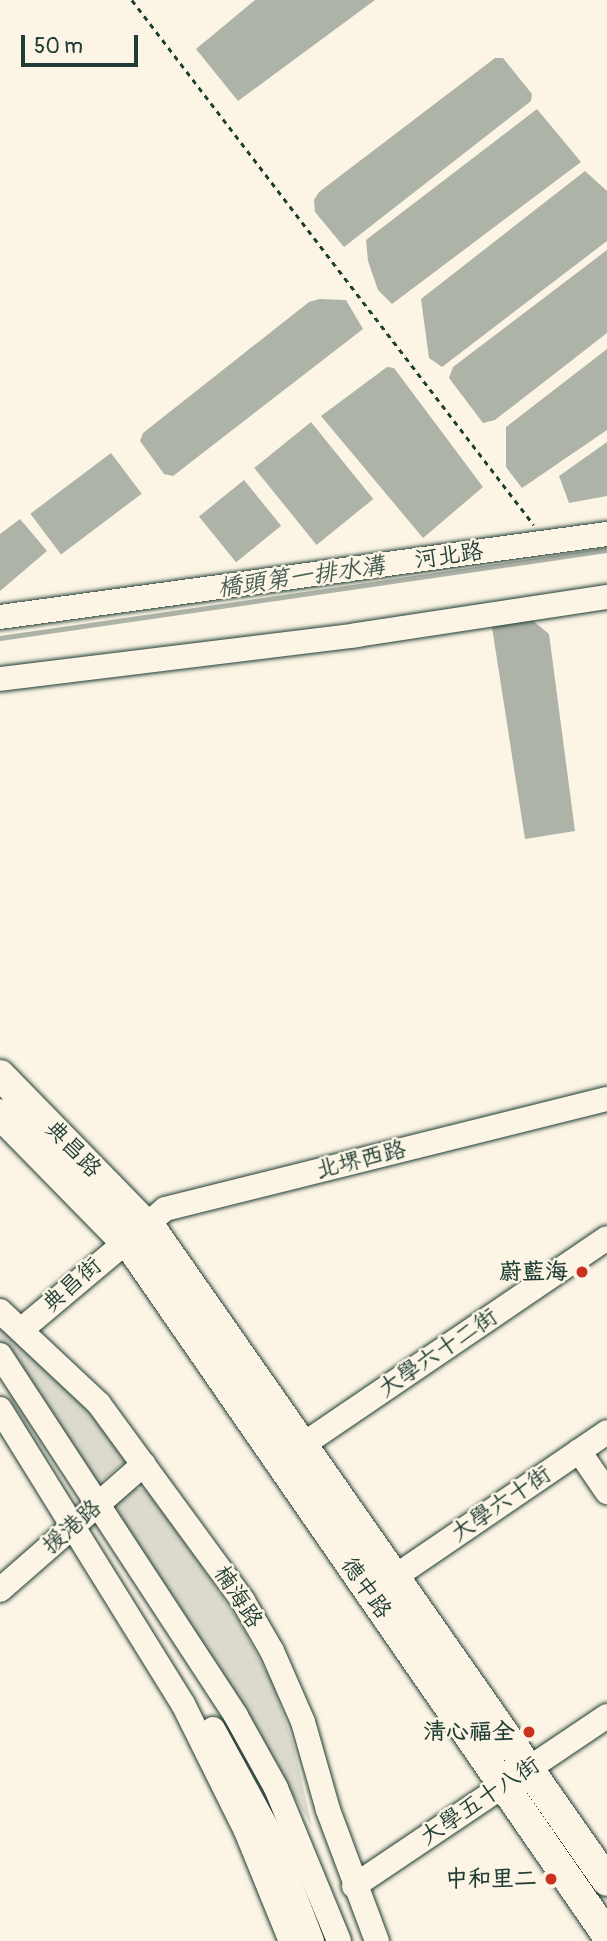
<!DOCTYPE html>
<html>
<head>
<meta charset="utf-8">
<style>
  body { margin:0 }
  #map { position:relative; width:607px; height:1941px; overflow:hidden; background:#fcf5e5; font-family:Pangolin,"LXGW WenKai TC",sans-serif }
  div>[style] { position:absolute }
  .green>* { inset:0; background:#dcdacc }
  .water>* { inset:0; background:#aeb3a7; transform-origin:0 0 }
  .stream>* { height:4.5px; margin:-2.25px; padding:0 2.25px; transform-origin:2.25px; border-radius:2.25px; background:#aeb3a7 }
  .path>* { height:2.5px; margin-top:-1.25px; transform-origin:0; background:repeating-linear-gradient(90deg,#1f3d34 0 5px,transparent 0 10px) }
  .roads { filter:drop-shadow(0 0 2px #1f3d34) drop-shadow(0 0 2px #1f3d34) }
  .minor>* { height:24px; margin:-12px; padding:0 12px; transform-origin:12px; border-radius:12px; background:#fcf5e5 }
  .major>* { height:30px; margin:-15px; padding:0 15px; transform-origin:15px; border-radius:15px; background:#fcf5e5 }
  .dots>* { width:19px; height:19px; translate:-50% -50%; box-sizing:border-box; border:4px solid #fcf5e5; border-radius:50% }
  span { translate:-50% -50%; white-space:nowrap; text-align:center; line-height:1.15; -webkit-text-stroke:5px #fcf5e5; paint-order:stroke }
  .street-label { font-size:23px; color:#1f3d34 }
  .poi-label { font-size:23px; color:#1f3d34; font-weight:700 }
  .right { translate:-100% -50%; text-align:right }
  .water-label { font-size:24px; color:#435a51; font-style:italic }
  .scale { position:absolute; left:21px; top:35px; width:117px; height:32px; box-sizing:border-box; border:4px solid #1f3d34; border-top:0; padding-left:9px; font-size:21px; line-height:24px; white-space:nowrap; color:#1f3d34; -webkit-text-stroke:5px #fcf5e5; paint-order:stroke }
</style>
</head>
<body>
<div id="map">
  <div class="green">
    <div style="clip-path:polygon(0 1320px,70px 1384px,126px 1461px,96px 1485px,0 1340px)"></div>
    <div style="clip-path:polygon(133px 1488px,149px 1490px,238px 1620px,272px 1682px,293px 1743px,312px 1826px,111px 1502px)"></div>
  </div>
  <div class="water">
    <div style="clip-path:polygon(255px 0,375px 0,238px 101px,196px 49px)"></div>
    <div style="clip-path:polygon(495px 58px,503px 58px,532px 94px,531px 101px,344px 247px,315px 212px,314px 200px,319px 192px)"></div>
    <div style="clip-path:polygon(537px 109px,581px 162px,392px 304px,378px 290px,368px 261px,366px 240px)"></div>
    <div style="clip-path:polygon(585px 171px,607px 191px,607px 241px,442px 367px,429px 358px,421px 299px)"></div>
    <div style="clip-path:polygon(607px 250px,607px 333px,495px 420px,483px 423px,449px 378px,453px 367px)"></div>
    <div style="clip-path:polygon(320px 299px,346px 300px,363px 329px,173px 476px,164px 474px,140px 441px,143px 433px,309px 302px)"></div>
    <div style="clip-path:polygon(607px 349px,607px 430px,522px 488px,506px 467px,506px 427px)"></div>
    <div style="clip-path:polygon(387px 367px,394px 368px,483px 487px,423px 538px,321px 416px)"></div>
    <div style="left:311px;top:422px;width:99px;height:73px;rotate:51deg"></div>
    <div style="clip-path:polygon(607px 442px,607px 496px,569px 503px,559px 476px)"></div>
    <div style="left:111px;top:453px;width:51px;height:101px;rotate:53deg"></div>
    <div style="left:244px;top:480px;width:59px;height:58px;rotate:51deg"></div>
    <div style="clip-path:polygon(20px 519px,47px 551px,0 591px,0 534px)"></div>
    <div style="clip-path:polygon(526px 615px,549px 634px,575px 831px,525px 839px,491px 621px)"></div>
  </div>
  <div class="stream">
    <div style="left:0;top:638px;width:613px;rotate:-8.25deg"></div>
  </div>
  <div class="path">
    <div style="left:132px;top:0;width:661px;rotate:52.56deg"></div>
  </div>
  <div class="roads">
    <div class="minor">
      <div style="left:0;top:617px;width:613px;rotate:-7.79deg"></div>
      <div style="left:0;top:679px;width:359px;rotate:-7deg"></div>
      <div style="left:356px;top:635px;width:254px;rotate:-8.6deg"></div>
      <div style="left:0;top:1311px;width:136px;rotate:43.2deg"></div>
      <div style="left:99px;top:1404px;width:244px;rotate:53.8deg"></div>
      <div style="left:243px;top:1601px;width:58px;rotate:59.9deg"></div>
      <div style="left:272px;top:1651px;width:77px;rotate:66.4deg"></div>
      <div style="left:303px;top:1722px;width:91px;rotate:74.1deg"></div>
      <div style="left:328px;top:1810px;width:140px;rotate:69.5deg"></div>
      <div style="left:21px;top:1330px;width:188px;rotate:-40deg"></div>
      <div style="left:165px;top:1209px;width:455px;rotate:-14deg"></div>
      <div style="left:0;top:1355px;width:431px;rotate:56.8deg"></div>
      <div style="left:236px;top:1716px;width:82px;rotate:60.9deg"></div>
      <div style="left:276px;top:1788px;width:165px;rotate:67.6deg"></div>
      <div style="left:0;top:1409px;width:347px;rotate:58.2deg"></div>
      <div style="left:183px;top:1704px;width:142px;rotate:63.6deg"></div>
      <div style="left:246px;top:1831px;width:119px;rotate:67.8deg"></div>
      <div style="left:304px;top:1444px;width:366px;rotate:-34.2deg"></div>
      <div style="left:579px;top:1451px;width:50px;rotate:55.7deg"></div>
      <div style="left:396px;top:1576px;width:255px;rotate:-34.3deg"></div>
      <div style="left:0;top:1590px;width:191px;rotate:-41.2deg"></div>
      <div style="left:213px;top:1729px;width:125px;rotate:61.4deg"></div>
      <div style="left:273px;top:1839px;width:109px;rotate:69.1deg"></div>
      <div style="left:354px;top:1886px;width:305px;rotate:-33.9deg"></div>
    </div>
    <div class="major">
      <div style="left:0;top:1075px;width:222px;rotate:45.7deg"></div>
      <div style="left:155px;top:1234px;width:789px;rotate:55.06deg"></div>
      <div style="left:0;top:1114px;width:192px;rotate:45.6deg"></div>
      <div style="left:134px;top:1251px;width:832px;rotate:55.34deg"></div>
    </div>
  </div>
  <div class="dots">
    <div style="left:582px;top:1272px;background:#c8321e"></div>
    <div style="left:529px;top:1732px;background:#c8321e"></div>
    <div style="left:551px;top:1879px;background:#c8321e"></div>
  </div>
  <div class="street-label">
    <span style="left:449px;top:556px;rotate:-8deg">河北路</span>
    <span style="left:73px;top:1149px;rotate:46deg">典昌路</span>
    <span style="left:361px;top:1160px;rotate:-14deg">北堺西路</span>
    <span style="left:72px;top:1285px;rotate:-41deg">典昌街</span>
    <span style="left:438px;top:1353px;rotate:-34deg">大學六十二街</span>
    <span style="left:501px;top:1504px;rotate:-34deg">大學六十街</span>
    <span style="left:72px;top:1527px;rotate:-41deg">援港路</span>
    <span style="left:366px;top:1588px;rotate:55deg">德中路</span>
    <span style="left:238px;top:1597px;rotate:57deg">楠海路</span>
    <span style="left:480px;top:1801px;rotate:-34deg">大學五十八街</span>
  </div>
  <div class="poi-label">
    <span class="right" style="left:568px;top:1272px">蔚藍海</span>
    <span class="right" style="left:515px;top:1732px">清心福全</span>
    <span class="right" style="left:537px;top:1879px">中和里二</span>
  </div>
  <div class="water-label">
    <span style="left:301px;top:577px;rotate:-8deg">橋頭第一排水溝</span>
  </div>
  <div class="scale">50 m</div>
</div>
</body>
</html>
